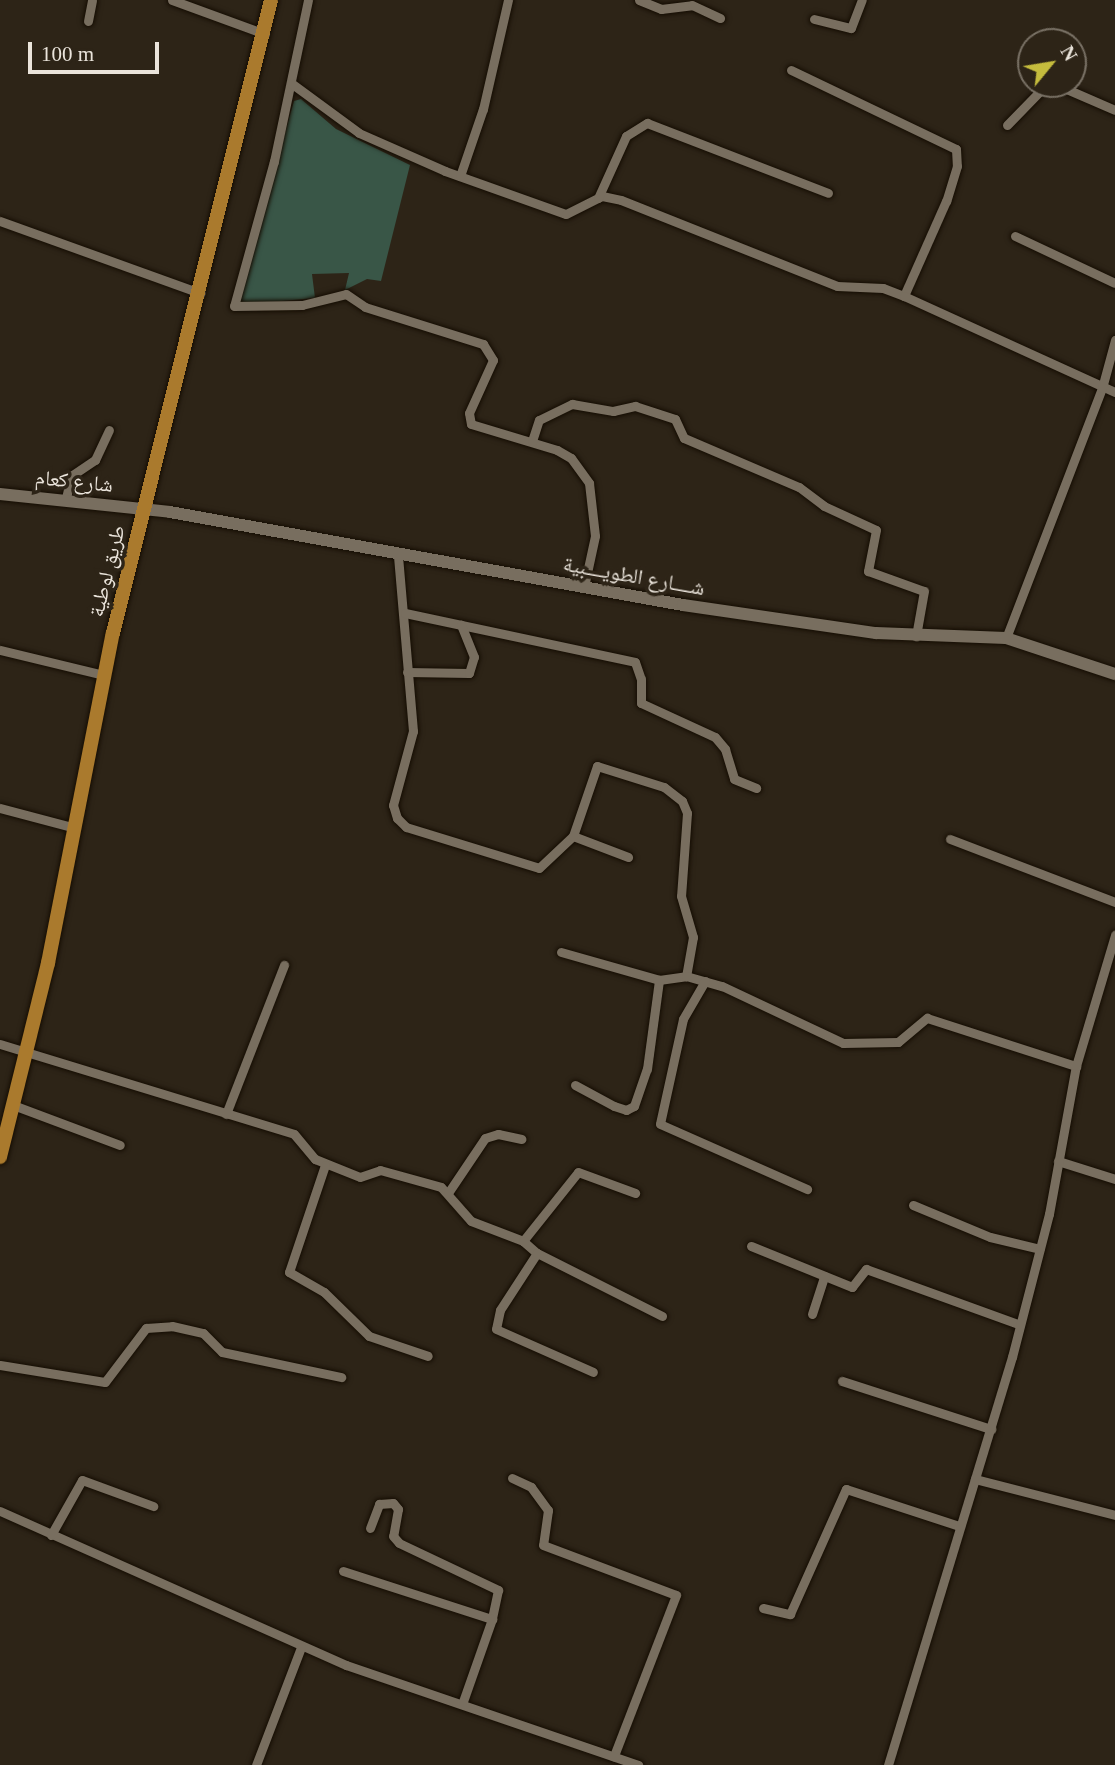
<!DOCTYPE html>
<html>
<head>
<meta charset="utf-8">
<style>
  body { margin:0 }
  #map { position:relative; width:1115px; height:1765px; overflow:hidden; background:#2d2417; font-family:"Times New Roman","Noto Naskh Arabic",serif }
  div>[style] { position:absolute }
  .green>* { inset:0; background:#395647 }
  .roads { filter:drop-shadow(0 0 2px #150d03) drop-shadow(0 0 2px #150d03) }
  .minor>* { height:9px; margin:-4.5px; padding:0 4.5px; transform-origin:4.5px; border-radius:4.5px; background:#786e5f }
  .tertiary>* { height:12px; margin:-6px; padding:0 6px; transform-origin:6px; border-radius:6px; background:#786e5f }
  .primary>* { height:14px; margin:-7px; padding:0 7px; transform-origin:7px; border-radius:7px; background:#aa7a2d }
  span { translate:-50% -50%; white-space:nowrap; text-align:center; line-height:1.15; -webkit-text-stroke:7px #2d2417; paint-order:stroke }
  .street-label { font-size:21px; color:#eae4db }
  .north { position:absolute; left:1017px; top:28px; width:70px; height:70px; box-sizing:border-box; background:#2d2417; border:2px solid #797165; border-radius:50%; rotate:60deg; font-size:19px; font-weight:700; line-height:28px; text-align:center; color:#eae4db }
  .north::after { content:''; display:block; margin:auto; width:24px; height:32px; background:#c5bc3d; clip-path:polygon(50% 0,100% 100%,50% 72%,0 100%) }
  .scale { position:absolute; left:28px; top:42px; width:131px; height:32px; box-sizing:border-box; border:4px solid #eae4db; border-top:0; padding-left:9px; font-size:21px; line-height:24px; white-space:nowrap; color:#eae4db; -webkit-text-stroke:5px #2d2417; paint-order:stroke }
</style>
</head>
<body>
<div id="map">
  <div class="green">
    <div style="clip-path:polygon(301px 99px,336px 129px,410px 165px,381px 281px,367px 279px,345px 290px,349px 273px,312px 274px,315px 298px,236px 305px,294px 101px)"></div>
  </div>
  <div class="roads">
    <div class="minor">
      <div style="left:172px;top:0;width:99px;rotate:20.1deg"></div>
      <div style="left:308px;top:0;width:165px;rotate:101.9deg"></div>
      <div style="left:274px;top:161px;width:150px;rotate:105.4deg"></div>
      <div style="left:234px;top:306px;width:68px;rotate:-0.8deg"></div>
      <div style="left:302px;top:305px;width:45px;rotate:-14deg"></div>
      <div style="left:346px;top:294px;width:23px;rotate:34deg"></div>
      <div style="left:365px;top:307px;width:124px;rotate:17.4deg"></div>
      <div style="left:483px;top:344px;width:19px;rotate:58deg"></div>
      <div style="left:493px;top:360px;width:58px;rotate:114.4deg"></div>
      <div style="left:469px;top:413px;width:11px;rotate:80deg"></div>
      <div style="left:471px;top:424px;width:90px;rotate:16.8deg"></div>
      <div style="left:557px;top:450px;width:16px;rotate:30deg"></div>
      <div style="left:571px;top:458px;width:31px;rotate:54deg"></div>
      <div style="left:589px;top:483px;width:53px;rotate:83.5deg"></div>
      <div style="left:595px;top:536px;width:52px;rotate:102.2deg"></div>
      <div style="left:639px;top:0;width:24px;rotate:22deg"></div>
      <div style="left:661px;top:9px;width:31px;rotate:-7deg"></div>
      <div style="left:692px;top:5px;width:31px;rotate:25deg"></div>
      <div style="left:814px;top:19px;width:38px;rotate:14deg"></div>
      <div style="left:851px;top:28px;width:30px;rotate:-69deg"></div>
      <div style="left:88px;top:21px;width:21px;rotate:-79deg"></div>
      <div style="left:791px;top:70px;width:183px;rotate:25.6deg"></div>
      <div style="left:956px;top:149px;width:17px;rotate:87deg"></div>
      <div style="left:957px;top:166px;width:37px;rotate:107deg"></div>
      <div style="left:946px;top:201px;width:104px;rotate:113.9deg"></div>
      <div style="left:291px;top:83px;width:84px;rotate:36.3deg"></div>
      <div style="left:359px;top:133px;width:94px;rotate:23.8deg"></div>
      <div style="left:445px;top:171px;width:128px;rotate:19.6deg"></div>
      <div style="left:566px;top:214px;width:40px;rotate:-26.6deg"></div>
      <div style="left:602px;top:196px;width:19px;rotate:12deg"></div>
      <div style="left:621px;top:200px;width:232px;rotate:21.7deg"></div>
      <div style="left:837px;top:286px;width:46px;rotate:2.5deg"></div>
      <div style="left:883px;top:288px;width:22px;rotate:21deg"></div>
      <div style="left:904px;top:296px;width:232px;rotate:24.5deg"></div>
      <div style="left:1055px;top:84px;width:65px;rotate:23.4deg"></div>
      <div style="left:1007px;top:125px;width:57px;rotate:-45.7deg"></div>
      <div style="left:460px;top:176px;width:71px;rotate:-71.1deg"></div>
      <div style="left:483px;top:109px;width:112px;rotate:-77.1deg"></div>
      <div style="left:598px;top:198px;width:68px;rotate:-65.7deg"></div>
      <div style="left:626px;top:136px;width:25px;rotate:-32deg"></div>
      <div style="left:647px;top:123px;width:194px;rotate:21.1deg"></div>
      <div style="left:0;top:221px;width:213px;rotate:19.8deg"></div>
      <div style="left:1015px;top:236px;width:110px;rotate:25.2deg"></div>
      <div style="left:532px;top:441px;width:22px;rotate:-72deg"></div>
      <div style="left:539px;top:420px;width:37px;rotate:-26deg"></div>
      <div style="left:572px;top:404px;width:42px;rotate:9.7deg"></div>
      <div style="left:613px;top:411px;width:23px;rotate:-13deg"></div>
      <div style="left:635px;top:406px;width:42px;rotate:18deg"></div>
      <div style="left:675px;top:419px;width:21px;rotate:65deg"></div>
      <div style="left:684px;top:438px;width:125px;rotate:23.1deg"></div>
      <div style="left:799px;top:487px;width:31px;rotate:37deg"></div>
      <div style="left:824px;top:506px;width:57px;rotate:24.8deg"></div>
      <div style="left:876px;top:530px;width:42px;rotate:101deg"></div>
      <div style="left:868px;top:571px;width:59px;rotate:19.7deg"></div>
      <div style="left:924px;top:591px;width:46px;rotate:100.1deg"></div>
      <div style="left:66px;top:498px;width:23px;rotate:-77deg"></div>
      <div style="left:71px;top:476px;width:29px;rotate:-34deg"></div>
      <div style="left:95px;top:460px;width:33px;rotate:-65deg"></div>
      <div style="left:398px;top:556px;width:176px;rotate:85.1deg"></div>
      <div style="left:413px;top:731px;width:77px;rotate:105.1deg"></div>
      <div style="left:393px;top:805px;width:14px;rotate:73deg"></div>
      <div style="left:397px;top:818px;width:13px;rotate:45deg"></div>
      <div style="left:406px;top:827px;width:139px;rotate:17.1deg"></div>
      <div style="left:539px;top:868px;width:47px;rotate:-43.3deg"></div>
      <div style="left:573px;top:836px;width:59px;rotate:20.9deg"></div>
      <div style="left:405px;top:613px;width:235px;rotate:12deg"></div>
      <div style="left:635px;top:662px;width:18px;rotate:71deg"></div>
      <div style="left:641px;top:679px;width:24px;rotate:90deg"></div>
      <div style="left:641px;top:703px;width:81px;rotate:24.7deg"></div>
      <div style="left:715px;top:737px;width:16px;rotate:50deg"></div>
      <div style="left:725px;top:749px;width:31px;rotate:73deg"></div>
      <div style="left:734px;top:779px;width:24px;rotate:22deg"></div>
      <div style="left:1006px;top:638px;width:268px;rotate:-69deg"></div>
      <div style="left:1102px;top:388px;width:50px;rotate:-74.8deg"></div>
      <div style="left:0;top:650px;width:107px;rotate:13.5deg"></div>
      <div style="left:407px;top:672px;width:62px;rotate:0.9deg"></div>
      <div style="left:469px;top:673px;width:17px;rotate:-73deg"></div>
      <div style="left:474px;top:657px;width:35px;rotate:-112deg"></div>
      <div style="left:0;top:808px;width:78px;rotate:14.9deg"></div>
      <div style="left:573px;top:836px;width:74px;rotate:-71.1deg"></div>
      <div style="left:597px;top:766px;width:70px;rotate:17.4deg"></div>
      <div style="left:664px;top:787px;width:23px;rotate:38deg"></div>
      <div style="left:682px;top:801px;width:13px;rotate:67deg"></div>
      <div style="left:687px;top:813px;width:83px;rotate:94.1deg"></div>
      <div style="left:681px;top:896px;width:43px;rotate:73.7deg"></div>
      <div style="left:693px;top:937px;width:40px;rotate:100deg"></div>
      <div style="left:950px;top:839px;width:177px;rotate:20.9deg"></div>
      <div style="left:561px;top:952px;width:102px;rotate:15.9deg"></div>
      <div style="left:659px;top:980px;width:27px;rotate:-8deg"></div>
      <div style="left:686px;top:976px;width:37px;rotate:16deg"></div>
      <div style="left:722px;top:986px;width:134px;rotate:25.2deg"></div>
      <div style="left:843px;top:1043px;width:55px;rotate:-1deg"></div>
      <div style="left:898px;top:1042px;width:38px;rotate:-40deg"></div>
      <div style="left:927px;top:1018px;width:157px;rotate:17.9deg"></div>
      <div style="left:705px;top:981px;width:44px;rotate:120.1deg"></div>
      <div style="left:683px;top:1019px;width:107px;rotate:102.4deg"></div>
      <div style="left:660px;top:1124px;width:161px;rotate:23.9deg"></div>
      <div style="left:0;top:1044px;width:307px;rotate:17deg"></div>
      <div style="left:294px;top:1134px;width:33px;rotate:50deg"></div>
      <div style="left:315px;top:1159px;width:48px;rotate:21.8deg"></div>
      <div style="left:360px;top:1177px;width:21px;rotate:-19deg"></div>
      <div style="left:380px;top:1170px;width:63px;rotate:15.6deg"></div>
      <div style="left:441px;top:1187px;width:45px;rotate:48.6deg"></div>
      <div style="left:471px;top:1221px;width:56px;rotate:21deg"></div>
      <div style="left:523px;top:1241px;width:88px;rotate:-51.4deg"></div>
      <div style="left:578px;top:1172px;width:61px;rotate:20.2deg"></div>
      <div style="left:575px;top:1085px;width:44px;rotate:28.3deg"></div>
      <div style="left:614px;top:1106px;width:13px;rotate:18deg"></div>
      <div style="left:626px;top:1110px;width:9px;rotate:-27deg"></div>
      <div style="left:634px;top:1106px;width:39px;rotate:-71deg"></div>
      <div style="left:647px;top:1069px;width:90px;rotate:-82.3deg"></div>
      <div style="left:13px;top:1105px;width:114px;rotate:20.5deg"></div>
      <div style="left:226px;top:1114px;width:160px;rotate:-68.7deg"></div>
      <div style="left:1058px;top:1161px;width:60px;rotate:17.5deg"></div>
      <div style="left:325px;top:1165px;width:113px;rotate:108.6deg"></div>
      <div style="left:289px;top:1272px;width:40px;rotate:29.7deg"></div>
      <div style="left:324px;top:1292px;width:63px;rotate:44.4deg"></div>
      <div style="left:369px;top:1336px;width:62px;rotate:18.7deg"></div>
      <div style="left:448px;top:1193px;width:66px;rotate:-56.1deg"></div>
      <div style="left:485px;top:1138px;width:14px;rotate:-17deg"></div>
      <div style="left:498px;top:1134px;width:24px;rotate:12deg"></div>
      <div style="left:913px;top:1205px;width:83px;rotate:22.6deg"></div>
      <div style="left:990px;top:1237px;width:51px;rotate:13.5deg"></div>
      <div style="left:523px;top:1241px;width:18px;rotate:41deg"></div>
      <div style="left:537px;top:1253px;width:68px;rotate:123deg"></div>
      <div style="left:500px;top:1310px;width:19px;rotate:102deg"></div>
      <div style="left:496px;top:1329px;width:106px;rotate:23.9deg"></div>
      <div style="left:751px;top:1246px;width:109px;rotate:22.1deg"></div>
      <div style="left:852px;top:1287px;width:23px;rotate:-52deg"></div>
      <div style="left:866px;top:1269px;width:162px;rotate:19.9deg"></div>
      <div style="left:537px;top:1253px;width:140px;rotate:26.7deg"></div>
      <div style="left:812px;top:1314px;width:40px;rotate:-72deg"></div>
      <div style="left:0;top:1365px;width:106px;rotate:9.2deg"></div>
      <div style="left:105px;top:1382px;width:68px;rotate:-52.8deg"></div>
      <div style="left:146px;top:1328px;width:26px;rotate:-4deg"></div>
      <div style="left:172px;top:1326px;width:32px;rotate:13deg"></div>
      <div style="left:203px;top:1333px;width:27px;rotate:45deg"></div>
      <div style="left:222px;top:1352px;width:122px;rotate:11.9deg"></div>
      <div style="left:842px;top:1381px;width:157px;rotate:17.9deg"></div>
      <div style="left:512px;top:1478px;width:21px;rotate:25deg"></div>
      <div style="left:531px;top:1487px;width:29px;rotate:54deg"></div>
      <div style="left:548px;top:1510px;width:35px;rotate:98deg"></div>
      <div style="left:543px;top:1545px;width:142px;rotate:20.6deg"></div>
      <div style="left:676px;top:1595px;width:173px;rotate:111.1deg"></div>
      <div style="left:975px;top:1479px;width:145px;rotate:14.4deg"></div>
      <div style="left:0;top:1511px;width:379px;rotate:24deg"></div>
      <div style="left:346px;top:1665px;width:309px;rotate:18.9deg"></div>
      <div style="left:370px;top:1528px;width:26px;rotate:-69deg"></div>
      <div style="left:379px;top:1504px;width:14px;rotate:-4deg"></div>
      <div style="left:393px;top:1503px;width:8px;rotate:50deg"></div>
      <div style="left:398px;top:1509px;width:27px;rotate:100deg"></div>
      <div style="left:393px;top:1536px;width:9px;rotate:49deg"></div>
      <div style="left:399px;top:1543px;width:110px;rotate:25.4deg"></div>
      <div style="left:498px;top:1590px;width:30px;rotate:102deg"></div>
      <div style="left:51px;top:1535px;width:63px;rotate:-60.6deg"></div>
      <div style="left:82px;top:1480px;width:76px;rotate:20.1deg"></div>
      <div style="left:343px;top:1571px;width:157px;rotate:17.9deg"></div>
      <div style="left:492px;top:1619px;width:90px;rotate:109.4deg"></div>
      <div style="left:763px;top:1608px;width:28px;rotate:13deg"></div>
      <div style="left:790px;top:1614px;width:137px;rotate:-65.9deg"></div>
      <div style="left:846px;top:1489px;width:119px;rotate:18.1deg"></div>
      <div style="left:256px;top:1765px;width:126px;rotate:-69.1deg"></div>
      <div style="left:888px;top:1765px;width:426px;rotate:-73.1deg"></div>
      <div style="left:1012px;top:1357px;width:148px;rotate:-75.5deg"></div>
      <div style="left:1049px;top:1214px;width:150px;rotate:-79.7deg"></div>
      <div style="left:1076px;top:1066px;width:137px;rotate:-73.4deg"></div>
    </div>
    <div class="tertiary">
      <div style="left:0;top:494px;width:171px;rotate:6deg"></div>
      <div style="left:170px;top:512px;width:521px;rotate:10.28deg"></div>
      <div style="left:683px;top:605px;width:195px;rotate:8.3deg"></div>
      <div style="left:876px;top:633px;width:130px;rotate:2.2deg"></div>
      <div style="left:1006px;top:638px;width:115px;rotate:18.3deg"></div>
    </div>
    <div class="primary">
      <div style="left:0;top:1157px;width:200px;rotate:-76.1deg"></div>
      <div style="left:48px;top:963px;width:336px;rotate:-78.9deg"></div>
      <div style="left:113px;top:633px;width:652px;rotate:-75.99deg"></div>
    </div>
  </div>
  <div class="street-label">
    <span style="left:74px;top:481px;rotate:6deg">شارع كعام</span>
    <span style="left:107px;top:571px;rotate:-76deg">طريق لوطية</span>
    <span style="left:634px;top:576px;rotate:10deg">شــــارع الطويــــبية</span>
  </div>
  <div class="north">N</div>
  <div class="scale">100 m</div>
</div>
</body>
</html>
